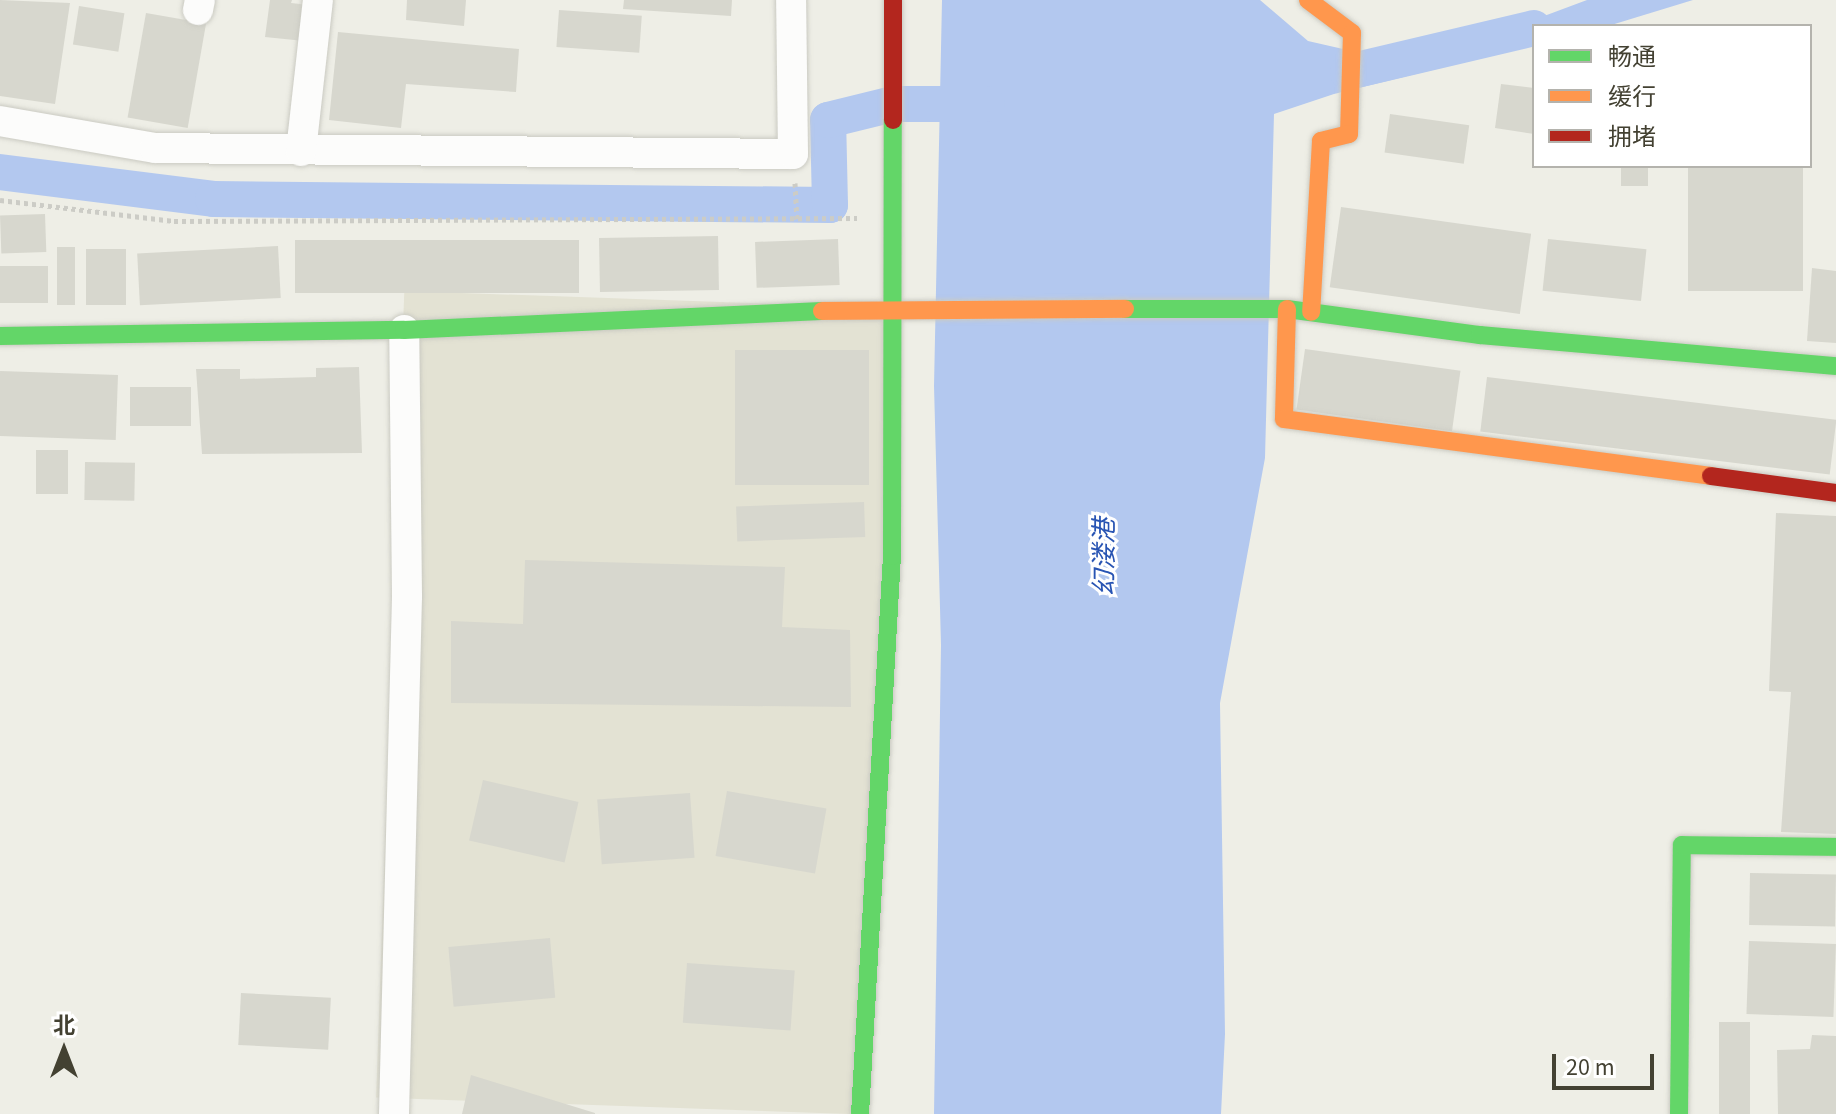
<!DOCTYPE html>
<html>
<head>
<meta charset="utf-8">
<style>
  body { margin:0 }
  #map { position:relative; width:1836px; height:1114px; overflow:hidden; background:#eeeee6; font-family:"Source Sans 3","Noto Sans SC",sans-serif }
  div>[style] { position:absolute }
  .residential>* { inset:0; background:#e3e2d3; transform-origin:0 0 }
  .water>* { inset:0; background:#b3c8ef }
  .canal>* { height:36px; margin:-18px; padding:0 18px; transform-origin:18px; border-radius:18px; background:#b3c8ef }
  .building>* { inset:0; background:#d7d7ce; transform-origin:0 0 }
  .path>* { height:5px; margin-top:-2.5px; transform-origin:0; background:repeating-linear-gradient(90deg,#ccccc6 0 4px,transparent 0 8px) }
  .roads { filter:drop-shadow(0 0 2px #cacac2) drop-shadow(0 0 2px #cacac2) }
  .street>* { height:30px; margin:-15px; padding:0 15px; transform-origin:15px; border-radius:15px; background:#fcfcfb }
  .fast>* { height:18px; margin:-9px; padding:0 9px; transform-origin:9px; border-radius:9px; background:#63d668 }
  .slow>* { height:18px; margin:-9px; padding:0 9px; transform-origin:9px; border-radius:9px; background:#ff974d }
  .jam>* { height:18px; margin:-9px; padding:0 9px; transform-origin:9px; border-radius:9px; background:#b3261e }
  span { translate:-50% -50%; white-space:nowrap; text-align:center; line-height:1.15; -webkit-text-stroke:6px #fff; paint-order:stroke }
  .water-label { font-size:26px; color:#2854b3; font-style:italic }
  .legend { position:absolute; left:1532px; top:24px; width:280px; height:144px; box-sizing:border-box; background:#fff; border:2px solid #b4b3ad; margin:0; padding:10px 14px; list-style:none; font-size:24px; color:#434132 }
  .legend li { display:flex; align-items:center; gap:16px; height:40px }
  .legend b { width:40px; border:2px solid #b4b3ad }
  .north { position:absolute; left:24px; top:1010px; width:80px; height:80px; -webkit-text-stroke:6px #fff; paint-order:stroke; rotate:0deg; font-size:22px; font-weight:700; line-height:32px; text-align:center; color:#434132 }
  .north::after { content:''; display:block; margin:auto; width:28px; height:36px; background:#434132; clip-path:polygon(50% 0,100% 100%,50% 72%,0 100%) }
  .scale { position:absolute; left:1552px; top:1054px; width:102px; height:36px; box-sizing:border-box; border:4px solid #434132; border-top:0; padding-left:10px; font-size:24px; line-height:28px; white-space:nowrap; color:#434132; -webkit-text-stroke:6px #fff; paint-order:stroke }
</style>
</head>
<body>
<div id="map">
  <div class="residential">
    <div style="left:892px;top:308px;width:807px;height:488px;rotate:92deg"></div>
  </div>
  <div class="water">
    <div style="clip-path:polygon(942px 0,1260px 0,1308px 41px,1413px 65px,1587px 0,1693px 0,1608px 26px,1534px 26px,1534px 45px,1334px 94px,1274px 114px,1265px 458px,1220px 703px,1225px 1034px,1221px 1114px,934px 1114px,941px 645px,934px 386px)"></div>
  </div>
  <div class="canal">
    <div style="left:1348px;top:72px;width:191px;rotate:-13.3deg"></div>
    <div style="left:0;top:172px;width:215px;rotate:7.2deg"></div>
    <div style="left:213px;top:199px;width:617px;rotate:0.56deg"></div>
    <div style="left:830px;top:205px;width:85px;rotate:-91.3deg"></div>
    <div style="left:828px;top:120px;width:67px;rotate:-13.8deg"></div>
    <div style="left:893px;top:104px;width:94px"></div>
  </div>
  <div class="building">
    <div style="clip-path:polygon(0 0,70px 3px,55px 104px,0 96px)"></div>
    <div style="clip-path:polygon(270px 0,292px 0,291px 3px,309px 5px,304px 41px,265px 37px)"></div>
    <div style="clip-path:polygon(407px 0,466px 0,464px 26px,406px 20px)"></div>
    <div style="clip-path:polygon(624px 0,732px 0,731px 16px,623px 9px)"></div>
    <div style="left:79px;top:6px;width:46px;height:39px;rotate:9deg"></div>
    <div style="left:559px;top:10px;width:83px;height:37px;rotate:4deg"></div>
    <div style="left:146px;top:13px;width:61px;height:106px;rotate:10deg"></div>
    <div style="clip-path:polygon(338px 32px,519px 49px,516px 92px,406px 84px,401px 128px,329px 120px)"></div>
    <div style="clip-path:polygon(1501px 84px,1534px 88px,1534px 134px,1495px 128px)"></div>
    <div style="left:1390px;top:114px;width:80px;height:39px;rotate:8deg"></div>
    <div style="left:1621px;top:166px;width:27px;height:20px"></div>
    <div style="left:1688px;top:166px;width:115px;height:125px"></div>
    <div style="left:1341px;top:207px;width:192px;height:81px;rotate:8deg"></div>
    <div style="left:45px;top:214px;width:38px;height:45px;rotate:88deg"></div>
    <div style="left:718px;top:236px;width:54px;height:119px;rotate:89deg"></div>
    <div style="left:838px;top:239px;width:46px;height:83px;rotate:88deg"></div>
    <div style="left:1548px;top:239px;width:99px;height:52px;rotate:6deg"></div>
    <div style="left:579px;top:240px;width:53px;height:284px;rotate:90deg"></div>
    <div style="left:278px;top:246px;width:52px;height:141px;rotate:87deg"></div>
    <div style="left:57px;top:247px;width:18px;height:58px"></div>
    <div style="left:126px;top:249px;width:56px;height:40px;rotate:90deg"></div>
    <div style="left:0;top:266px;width:48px;height:37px"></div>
    <div style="clip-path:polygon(1812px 268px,1836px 271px,1836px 343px,1807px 341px)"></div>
    <div style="left:1305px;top:349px;width:157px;height:61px;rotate:8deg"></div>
    <div style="left:735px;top:350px;width:134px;height:135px"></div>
    <div style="clip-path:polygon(359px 367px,362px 453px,202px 454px,196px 369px,240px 369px,240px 379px,316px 377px,316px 368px)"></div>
    <div style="left:118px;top:375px;width:65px;height:118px;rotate:92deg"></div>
    <div style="left:1487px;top:377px;width:352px;height:55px;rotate:7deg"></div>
    <div style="left:130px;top:387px;width:61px;height:39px"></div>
    <div style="left:36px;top:450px;width:32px;height:44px"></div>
    <div style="left:85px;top:462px;width:50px;height:38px;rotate:1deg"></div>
    <div style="left:864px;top:502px;width:35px;height:128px;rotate:88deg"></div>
    <div style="clip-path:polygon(1776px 513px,1836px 516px,1836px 834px,1781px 832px,1791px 692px,1769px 691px)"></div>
    <div style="clip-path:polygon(525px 560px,785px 567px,782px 627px,850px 630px,851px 707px,451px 703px,451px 621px,523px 624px)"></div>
    <div style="left:483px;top:780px;width:98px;height:62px;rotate:13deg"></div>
    <div style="left:727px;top:791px;width:101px;height:66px;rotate:10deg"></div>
    <div style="left:690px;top:793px;width:65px;height:93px;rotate:86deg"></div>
    <div style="left:1750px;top:873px;width:86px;height:52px;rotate:1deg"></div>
    <div style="left:550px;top:938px;width:60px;height:102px;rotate:85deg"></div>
    <div style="left:1749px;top:941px;width:87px;height:73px;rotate:2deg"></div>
    <div style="left:687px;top:963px;width:108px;height:60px;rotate:4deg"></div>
    <div style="left:241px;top:993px;width:90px;height:52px;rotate:3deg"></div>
    <div style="left:1719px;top:1022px;width:31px;height:92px"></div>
    <div style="clip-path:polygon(1812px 1035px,1836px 1036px,1836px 1114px,1778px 1114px,1777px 1050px,1810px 1049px)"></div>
    <div style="clip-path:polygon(471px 1075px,595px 1113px,595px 1114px,462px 1114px)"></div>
  </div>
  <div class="path">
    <div style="left:795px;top:183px;width:39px;rotate:87deg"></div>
    <div style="left:0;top:200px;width:175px;rotate:6.9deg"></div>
    <div style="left:174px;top:221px;width:683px;rotate:-0.25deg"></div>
  </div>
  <div class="roads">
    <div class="street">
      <div style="left:198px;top:10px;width:10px;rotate:-79deg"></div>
      <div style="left:0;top:121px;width:157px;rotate:9.9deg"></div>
      <div style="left:155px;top:148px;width:638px;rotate:0.54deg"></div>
      <div style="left:793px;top:154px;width:154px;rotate:-90.7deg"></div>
      <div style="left:301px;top:151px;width:152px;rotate:-83.6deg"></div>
      <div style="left:394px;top:1114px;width:518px;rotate:-88.56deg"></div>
      <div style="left:407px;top:596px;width:266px;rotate:-90.6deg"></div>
    </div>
    <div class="fast">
      <div style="left:1125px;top:309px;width:162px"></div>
      <div style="left:1287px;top:309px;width:195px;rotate:7.7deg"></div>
      <div style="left:1480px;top:335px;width:357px;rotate:5deg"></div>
      <div style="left:0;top:336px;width:404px;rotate:-0.9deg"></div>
      <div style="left:404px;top:330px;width:418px;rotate:-2.6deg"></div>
      <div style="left:860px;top:1114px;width:559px;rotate:-86.72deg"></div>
      <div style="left:892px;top:556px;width:436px;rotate:-89.9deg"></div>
      <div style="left:1679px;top:1114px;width:269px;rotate:-89.4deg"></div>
      <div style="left:1682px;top:845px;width:154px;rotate:0.7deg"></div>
    </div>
    <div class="slow">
      <div style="left:1308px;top:0;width:55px;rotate:36.9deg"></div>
      <div style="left:1352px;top:33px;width:101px;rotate:91.7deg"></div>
      <div style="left:1349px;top:134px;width:29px;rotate:166deg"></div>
      <div style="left:1321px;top:141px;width:171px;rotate:93.3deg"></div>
      <div style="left:1287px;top:309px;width:110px;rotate:91.6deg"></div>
      <div style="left:1284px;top:419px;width:431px;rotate:7.6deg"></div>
      <div style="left:822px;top:311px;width:303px;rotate:-0.4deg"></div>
    </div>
    <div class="jam">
      <div style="left:893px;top:120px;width:120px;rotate:-90deg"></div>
      <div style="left:1711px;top:476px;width:126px;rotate:7.7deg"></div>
    </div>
  </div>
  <div class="water-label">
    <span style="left:1105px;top:557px;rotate:-90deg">幻溇港</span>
  </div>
  <ul class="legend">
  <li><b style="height:10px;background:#63d668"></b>畅通</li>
  <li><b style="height:10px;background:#ff974d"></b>缓行</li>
  <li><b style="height:10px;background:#b3261e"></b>拥堵</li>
  </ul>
  <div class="north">北</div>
  <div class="scale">20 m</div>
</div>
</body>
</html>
